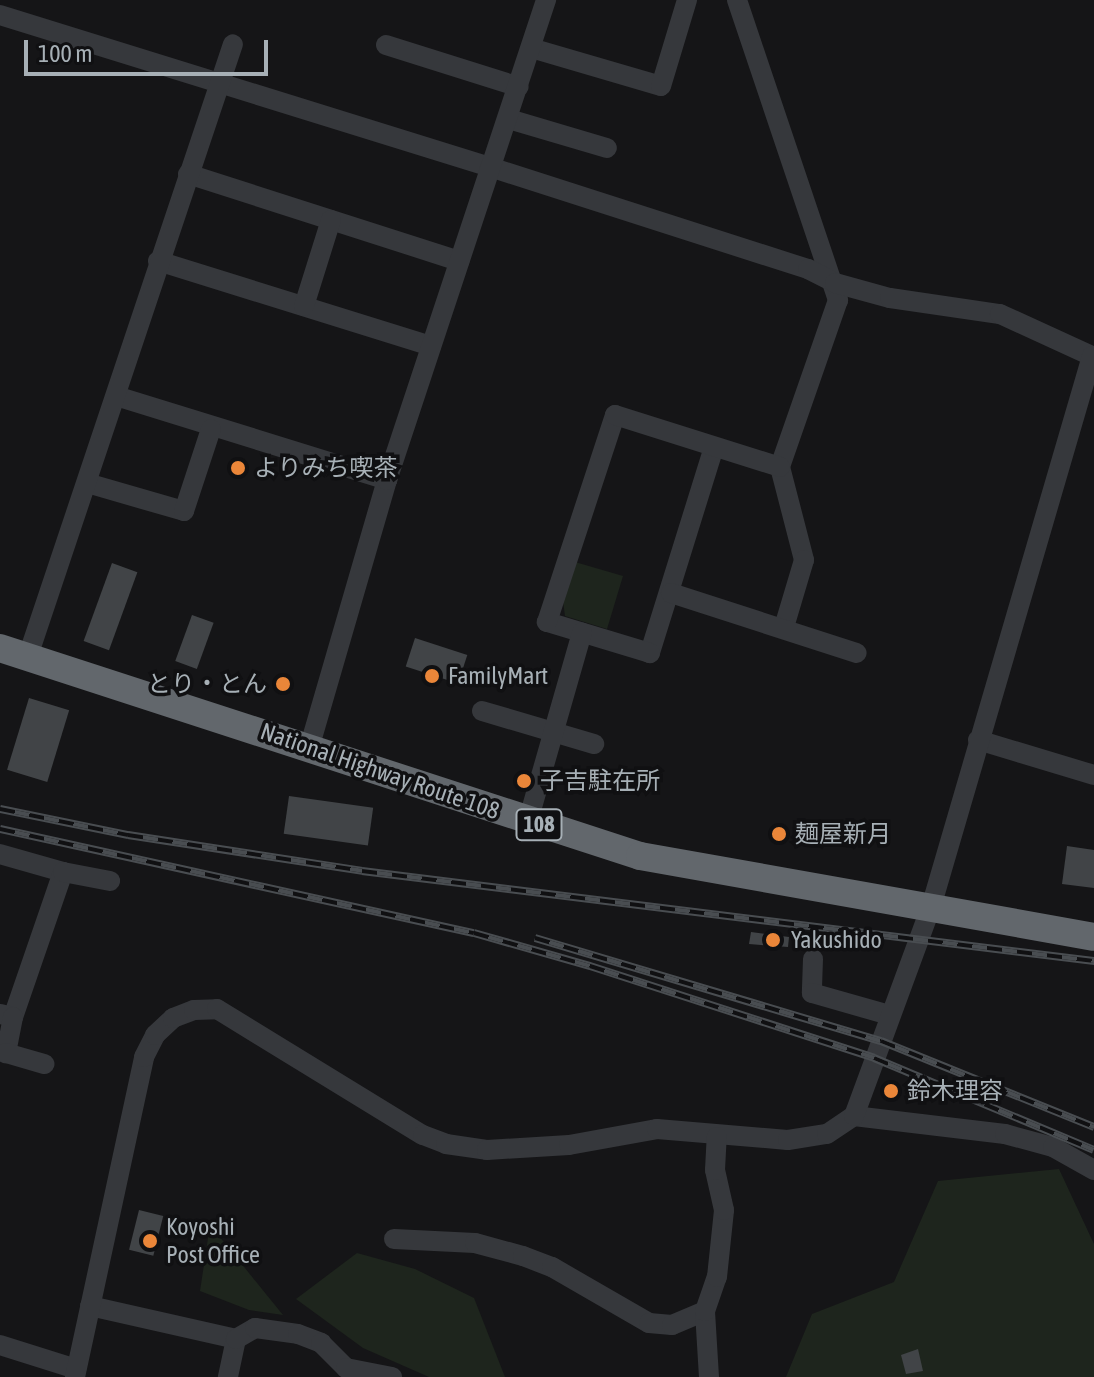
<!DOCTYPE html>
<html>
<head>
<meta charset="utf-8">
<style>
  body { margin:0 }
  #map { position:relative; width:1094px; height:1377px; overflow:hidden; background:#151517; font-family:"Asap Condensed","Noto Sans JP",sans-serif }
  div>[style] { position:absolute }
  .green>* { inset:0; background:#1e251d }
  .building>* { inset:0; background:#414447; transform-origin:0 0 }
  .minor>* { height:20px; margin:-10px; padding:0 10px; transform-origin:10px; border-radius:10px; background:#36383c }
  .highway>* { height:28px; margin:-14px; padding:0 14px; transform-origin:14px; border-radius:14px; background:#62676c }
  .rail>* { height:8px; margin-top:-4px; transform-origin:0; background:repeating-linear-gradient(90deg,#101012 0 15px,#494d51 0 30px); box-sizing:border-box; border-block:2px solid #494d51 }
  .dots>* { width:22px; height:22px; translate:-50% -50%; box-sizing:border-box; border:4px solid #101012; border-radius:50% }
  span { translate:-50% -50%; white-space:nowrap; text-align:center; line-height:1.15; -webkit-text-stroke:7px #101012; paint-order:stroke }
  .shield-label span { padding:2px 6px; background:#101012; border:2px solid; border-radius:6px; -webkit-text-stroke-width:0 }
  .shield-label { font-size:22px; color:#a7b0b6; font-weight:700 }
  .poi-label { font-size:24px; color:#a7b0b6 }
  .left { translate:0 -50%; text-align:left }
  .right { translate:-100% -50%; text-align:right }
  .street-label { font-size:24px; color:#a7b0b6 }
  .scale { position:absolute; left:24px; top:40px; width:244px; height:36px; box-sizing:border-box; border:4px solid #a7b0b6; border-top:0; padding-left:10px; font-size:24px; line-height:28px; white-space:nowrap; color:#a7b0b6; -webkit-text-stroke:6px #101012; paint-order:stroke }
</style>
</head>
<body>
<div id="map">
  <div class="green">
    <div style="clip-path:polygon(575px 562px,623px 576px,607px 629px,565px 616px,563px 601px)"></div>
    <div style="clip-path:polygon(1059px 1169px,1094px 1244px,1094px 1377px,786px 1377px,812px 1314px,894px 1282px,938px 1181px)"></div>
    <div style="clip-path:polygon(210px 1225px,283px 1315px,249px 1310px,200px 1291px)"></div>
    <div style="clip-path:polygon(357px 1253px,415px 1269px,474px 1298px,505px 1377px,429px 1377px,363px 1348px,296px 1299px)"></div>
  </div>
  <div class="building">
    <div style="left:112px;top:563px;width:27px;height:83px;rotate:20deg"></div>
    <div style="left:192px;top:615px;width:23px;height:49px;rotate:20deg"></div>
    <div style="left:415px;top:638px;width:55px;height:30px;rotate:18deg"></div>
    <div style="left:29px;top:698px;width:42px;height:75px;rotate:17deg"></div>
    <div style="left:289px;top:796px;width:85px;height:38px;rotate:8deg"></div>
    <div style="clip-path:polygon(1067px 846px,1094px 850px,1094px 888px,1062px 884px)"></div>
    <div style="clip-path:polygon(751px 932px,789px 937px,788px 947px,749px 944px)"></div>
    <div style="left:139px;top:1210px;width:25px;height:41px;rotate:14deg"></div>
    <div style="clip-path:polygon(918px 1349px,923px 1371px,906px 1374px,901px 1355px)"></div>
  </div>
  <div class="minor">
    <div style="left:737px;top:0;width:317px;rotate:71.4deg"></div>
    <div style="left:838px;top:300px;width:177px;rotate:109.2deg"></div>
    <div style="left:780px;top:467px;width:96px;rotate:75.5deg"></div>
    <div style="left:804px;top:560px;width:70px;rotate:106.6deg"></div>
    <div style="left:0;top:15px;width:513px;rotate:17.23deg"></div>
    <div style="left:490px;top:167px;width:334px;rotate:17.8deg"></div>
    <div style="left:808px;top:269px;width:30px;rotate:27deg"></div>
    <div style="left:835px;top:283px;width:57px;rotate:15.3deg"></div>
    <div style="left:890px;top:298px;width:111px;rotate:8.3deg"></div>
    <div style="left:1000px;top:314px;width:103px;rotate:24.6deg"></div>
    <div style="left:386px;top:45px;width:139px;rotate:17.5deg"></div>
    <div style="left:531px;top:48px;width:135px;rotate:16.3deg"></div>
    <div style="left:661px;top:86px;width:90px;rotate:-73.2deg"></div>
    <div style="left:509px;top:119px;width:102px;rotate:16.5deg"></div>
    <div style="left:188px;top:174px;width:285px;rotate:17.8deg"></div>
    <div style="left:158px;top:261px;width:286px;rotate:17.3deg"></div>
    <div style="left:304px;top:306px;width:90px;rotate:-72.6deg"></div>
    <div style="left:116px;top:396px;width:284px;rotate:17.2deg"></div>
    <div style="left:714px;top:447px;width:216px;rotate:107.3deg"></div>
    <div style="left:650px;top:653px;width:108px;rotate:-163.2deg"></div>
    <div style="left:547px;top:622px;width:218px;rotate:-71.8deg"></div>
    <div style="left:615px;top:415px;width:173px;rotate:17.5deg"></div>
    <div style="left:87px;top:483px;width:101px;rotate:16.1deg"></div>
    <div style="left:184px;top:511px;width:86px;rotate:-71.8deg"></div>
    <div style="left:671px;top:593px;width:195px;rotate:17.9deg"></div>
    <div style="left:28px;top:656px;width:645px;rotate:-71.48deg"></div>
    <div style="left:482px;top:711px;width:117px;rotate:16.4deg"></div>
    <div style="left:978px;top:740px;width:121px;rotate:16.8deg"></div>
    <div style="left:310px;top:745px;width:276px;rotate:-73.8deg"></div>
    <div style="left:387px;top:480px;width:506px;rotate:-71.67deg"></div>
    <div style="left:528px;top:821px;width:196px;rotate:-74deg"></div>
    <div style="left:0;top:854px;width:66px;rotate:15.9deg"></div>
    <div style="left:63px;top:872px;width:153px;rotate:109deg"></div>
    <div style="left:13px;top:1017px;width:13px;rotate:-167deg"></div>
    <div style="left:63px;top:872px;width:48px;rotate:10.8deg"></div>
    <div style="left:813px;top:959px;width:34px;rotate:92deg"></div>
    <div style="left:812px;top:993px;width:80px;rotate:15.9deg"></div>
    <div style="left:13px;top:1017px;width:37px;rotate:101deg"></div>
    <div style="left:6px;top:1053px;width:40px;rotate:16deg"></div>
    <div style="left:854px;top:1116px;width:152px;rotate:6.8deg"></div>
    <div style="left:1005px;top:1134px;width:50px;rotate:15.2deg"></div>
    <div style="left:1053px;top:1147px;width:47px;rotate:29.3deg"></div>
    <div style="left:394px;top:1239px;width:81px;rotate:2.8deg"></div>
    <div style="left:475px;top:1243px;width:50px;rotate:15.2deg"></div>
    <div style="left:523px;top:1256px;width:31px;rotate:21deg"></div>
    <div style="left:552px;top:1267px;width:112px;rotate:30deg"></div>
    <div style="left:649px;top:1323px;width:23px;rotate:5deg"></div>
    <div style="left:672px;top:1325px;width:36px;rotate:-23deg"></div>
    <div style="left:90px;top:1306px;width:150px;rotate:12.7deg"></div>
    <div style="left:236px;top:1339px;width:39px;rotate:102deg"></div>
    <div style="left:236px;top:1339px;width:22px;rotate:-30deg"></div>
    <div style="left:255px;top:1328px;width:43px;rotate:7.9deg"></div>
    <div style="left:298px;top:1334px;width:25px;rotate:21deg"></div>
    <div style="left:321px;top:1343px;width:35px;rotate:45deg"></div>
    <div style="left:346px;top:1368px;width:47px;rotate:11.1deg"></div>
    <div style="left:0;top:1345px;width:80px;rotate:17.5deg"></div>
    <div style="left:75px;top:1377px;width:327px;rotate:-77.8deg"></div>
    <div style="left:144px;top:1057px;width:25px;rotate:-63deg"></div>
    <div style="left:155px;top:1035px;width:25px;rotate:-43deg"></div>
    <div style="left:173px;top:1018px;width:22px;rotate:-21deg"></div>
    <div style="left:194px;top:1010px;width:23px;rotate:-2deg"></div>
    <div style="left:217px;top:1009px;width:241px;rotate:31.5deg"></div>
    <div style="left:423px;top:1135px;width:25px;rotate:21deg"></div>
    <div style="left:446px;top:1144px;width:41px;rotate:8.3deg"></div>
    <div style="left:487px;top:1150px;width:82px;rotate:-3.5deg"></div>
    <div style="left:569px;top:1145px;width:89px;rotate:-10.3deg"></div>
    <div style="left:657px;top:1129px;width:131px;rotate:4.8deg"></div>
    <div style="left:788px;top:1140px;width:39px;rotate:-9deg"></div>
    <div style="left:827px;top:1134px;width:32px;rotate:-34deg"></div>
    <div style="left:854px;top:1116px;width:223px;rotate:-69.8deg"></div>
    <div style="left:931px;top:907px;width:574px;rotate:-73.71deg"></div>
    <div style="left:709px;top:1377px;width:66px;rotate:-93.5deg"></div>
    <div style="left:705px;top:1311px;width:36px;rotate:-71deg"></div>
    <div style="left:717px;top:1277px;width:67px;rotate:-84deg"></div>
    <div style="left:724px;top:1210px;width:41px;rotate:-102.7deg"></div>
    <div style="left:715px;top:1170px;width:33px;rotate:-87deg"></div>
  </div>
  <div class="highway">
    <div style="left:0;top:648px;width:673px;rotate:18deg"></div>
    <div style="left:640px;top:856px;width:461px;rotate:10.1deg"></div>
  </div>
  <div class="rail">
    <div style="left:0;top:809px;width:131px;rotate:11.5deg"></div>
    <div style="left:128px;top:835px;width:237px;rotate:8.7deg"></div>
    <div style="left:362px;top:871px;width:738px;rotate:7.01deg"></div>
    <div style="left:0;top:829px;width:485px;rotate:12.4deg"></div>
    <div style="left:474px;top:933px;width:121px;rotate:15.9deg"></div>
    <div style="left:590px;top:966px;width:299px;rotate:17.9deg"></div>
    <div style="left:874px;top:1058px;width:238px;rotate:22.7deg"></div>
    <div style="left:535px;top:938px;width:361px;rotate:16.6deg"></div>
    <div style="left:881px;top:1041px;width:230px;rotate:22deg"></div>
  </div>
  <div class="dots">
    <div style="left:238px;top:468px;background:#ea8639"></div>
    <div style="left:432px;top:676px;background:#ea8639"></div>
    <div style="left:283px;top:684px;background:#ea8639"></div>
    <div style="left:524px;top:781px;background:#ea8639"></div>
    <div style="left:779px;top:834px;background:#ea8639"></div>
    <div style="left:773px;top:940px;background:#ea8639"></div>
    <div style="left:891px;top:1091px;background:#ea8639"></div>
    <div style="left:150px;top:1241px;background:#ea8639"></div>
  </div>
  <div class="shield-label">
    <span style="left:539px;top:825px">108</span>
  </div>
  <div class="poi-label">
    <span class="left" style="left:254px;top:468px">よりみち喫茶</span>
    <span class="left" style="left:448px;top:676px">FamilyMart</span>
    <span class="right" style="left:267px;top:684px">とり・とん</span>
    <span class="left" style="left:540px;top:781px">子吉駐在所</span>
    <span class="left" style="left:795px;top:834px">麺屋新月</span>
    <span class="left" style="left:791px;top:940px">Yakushido</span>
    <span class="left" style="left:907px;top:1091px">鈴木理容</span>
    <span class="left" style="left:166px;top:1241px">Koyoshi<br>Post Office</span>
  </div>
  <div class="street-label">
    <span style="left:380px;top:771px;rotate:19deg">National Highway Route 108</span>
  </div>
  <div class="scale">100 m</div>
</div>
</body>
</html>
